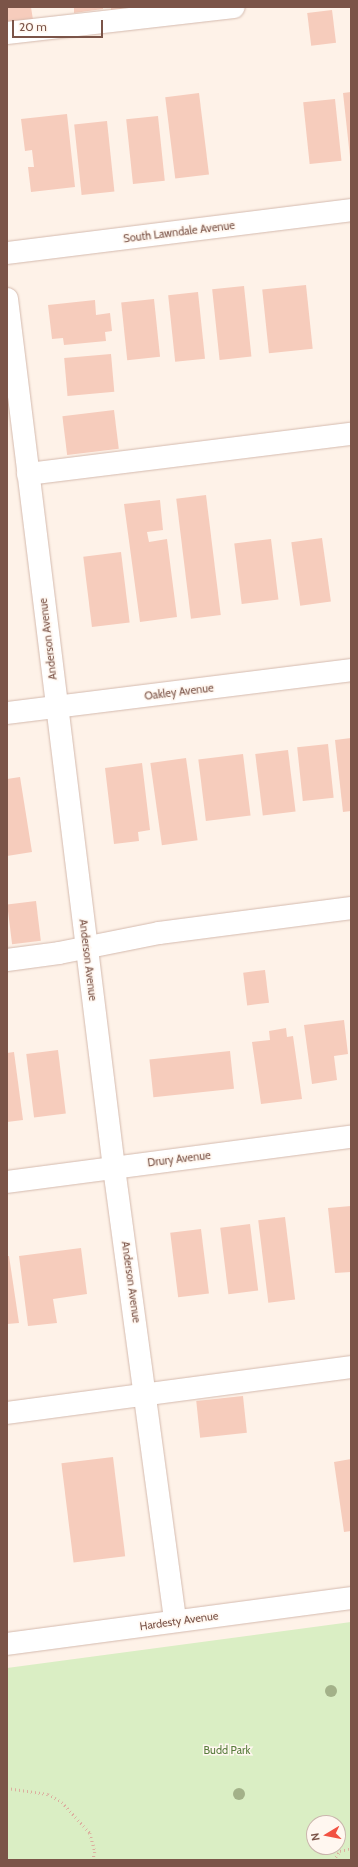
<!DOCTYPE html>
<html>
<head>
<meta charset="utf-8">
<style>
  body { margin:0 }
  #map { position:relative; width:358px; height:1867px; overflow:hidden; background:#fef2e8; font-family:Cabin,sans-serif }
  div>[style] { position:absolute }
  .green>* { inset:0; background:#daeec4 }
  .building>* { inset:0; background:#f6ccbc; transform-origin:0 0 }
  .path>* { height:2.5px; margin-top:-1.25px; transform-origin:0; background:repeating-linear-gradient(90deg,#dcae9f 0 1px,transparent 0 4px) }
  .roads { filter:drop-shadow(0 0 1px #d4baae) drop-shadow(0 0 1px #d4baae) }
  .minor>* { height:22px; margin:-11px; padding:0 11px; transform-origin:11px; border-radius:11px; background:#fff }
  .trees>* { width:12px; height:12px; margin:-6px; border-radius:50%; background:#a3b189 }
  span { translate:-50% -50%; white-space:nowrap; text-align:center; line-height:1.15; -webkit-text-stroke:3px #fff7f0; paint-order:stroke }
  .street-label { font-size:11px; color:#7b5448 }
  .park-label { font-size:11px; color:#587c3c }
  .frame { position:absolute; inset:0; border:8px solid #7b5448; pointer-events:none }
  .north { position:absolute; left:306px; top:1815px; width:40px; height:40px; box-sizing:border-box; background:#fff7f0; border:1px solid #cab6ad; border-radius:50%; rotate:260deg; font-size:11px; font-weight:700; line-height:16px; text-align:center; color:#7b5448 }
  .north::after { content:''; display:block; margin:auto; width:14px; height:18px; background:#f25242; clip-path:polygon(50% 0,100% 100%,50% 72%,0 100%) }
  .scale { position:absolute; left:12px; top:20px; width:91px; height:18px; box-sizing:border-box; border:2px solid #7b5448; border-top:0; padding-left:5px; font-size:12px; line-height:14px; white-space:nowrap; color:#7b5448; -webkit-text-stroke:3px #fff7f0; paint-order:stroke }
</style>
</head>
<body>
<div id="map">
  <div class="green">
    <div style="clip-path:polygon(evenodd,351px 1622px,351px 1860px,7px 1860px,7px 1668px,351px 1622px,314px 1823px,338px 1823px,338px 1847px,314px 1847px,314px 1823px)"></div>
  </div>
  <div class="building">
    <div style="clip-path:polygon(7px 7px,31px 7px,33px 20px,7px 24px)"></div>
    <div style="clip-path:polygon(74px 7px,103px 7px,103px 9px,74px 13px)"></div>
    <div style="clip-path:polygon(111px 7px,128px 7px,128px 8px,111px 10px)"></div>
    <div style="left:332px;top:10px;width:33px;height:25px;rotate:83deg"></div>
    <div style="clip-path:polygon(351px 92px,351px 157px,350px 157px,343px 93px)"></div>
    <div style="left:199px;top:93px;width:82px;height:34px;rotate:83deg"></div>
    <div style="left:335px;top:99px;width:62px;height:32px;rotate:84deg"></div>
    <div style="clip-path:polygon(67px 114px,75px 187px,31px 192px,28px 167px,34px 167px,32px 150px,25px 151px,21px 119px)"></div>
    <div style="left:158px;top:116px;width:65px;height:32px;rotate:84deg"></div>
    <div style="left:107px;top:121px;width:71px;height:33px;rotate:84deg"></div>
    <div style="left:306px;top:285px;width:64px;height:44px;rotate:84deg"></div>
    <div style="left:244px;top:286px;width:71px;height:32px;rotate:84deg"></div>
    <div style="left:198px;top:292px;width:67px;height:30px;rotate:84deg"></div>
    <div style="left:154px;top:299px;width:58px;height:33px;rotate:84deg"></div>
    <div style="clip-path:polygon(95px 300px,96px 315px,110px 313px,112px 331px,105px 332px,106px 341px,64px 345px,63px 338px,52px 339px,48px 305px)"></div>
    <div style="left:111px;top:354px;width:38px;height:47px;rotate:85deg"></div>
    <div style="left:114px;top:410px;width:39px;height:52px;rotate:83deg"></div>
    <div style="left:206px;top:495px;width:121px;height:30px;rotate:83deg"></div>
    <div style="clip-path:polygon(160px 500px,163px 530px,147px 532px,149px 542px,167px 539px,177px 617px,140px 622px,124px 504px)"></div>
    <div style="left:322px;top:538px;width:64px;height:31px;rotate:82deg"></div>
    <div style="left:271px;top:539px;width:61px;height:37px;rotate:83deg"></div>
    <div style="left:121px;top:552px;width:71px;height:38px;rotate:83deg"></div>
    <div style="clip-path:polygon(351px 738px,351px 811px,343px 812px,335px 740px)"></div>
    <div style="left:328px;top:744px;width:54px;height:31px;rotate:84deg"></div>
    <div style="left:288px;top:750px;width:62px;height:33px;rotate:83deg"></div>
    <div style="left:243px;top:754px;width:62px;height:45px;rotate:83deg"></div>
    <div style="left:186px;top:758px;width:83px;height:36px;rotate:82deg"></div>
    <div style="clip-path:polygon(142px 763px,150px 830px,138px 832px,139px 841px,114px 844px,105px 768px)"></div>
    <div style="clip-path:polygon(20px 777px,32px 852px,7px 856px,7px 779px)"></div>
    <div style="left:36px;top:901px;width:40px;height:29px;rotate:83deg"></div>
    <div style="left:265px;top:970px;width:33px;height:22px;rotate:83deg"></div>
    <div style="clip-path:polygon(344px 1020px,348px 1054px,334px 1056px,337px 1080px,312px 1084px,304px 1025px)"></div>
    <div style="clip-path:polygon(286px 1028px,287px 1037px,293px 1036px,302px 1099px,261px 1104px,252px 1042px,270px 1040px,269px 1031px)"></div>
    <div style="left:58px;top:1050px;width:64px;height:32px;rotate:83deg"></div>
    <div style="left:230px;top:1051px;width:38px;height:81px;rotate:84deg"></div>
    <div style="clip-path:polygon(14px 1052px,23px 1120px,7px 1122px,7px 1053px)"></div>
    <div style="clip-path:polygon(351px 1206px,351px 1272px,335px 1273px,328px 1208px)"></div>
    <div style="left:285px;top:1217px;width:83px;height:27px;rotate:83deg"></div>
    <div style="left:250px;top:1224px;width:67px;height:30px;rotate:83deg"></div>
    <div style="left:201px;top:1229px;width:65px;height:31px;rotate:83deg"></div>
    <div style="clip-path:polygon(81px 1248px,87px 1294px,53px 1299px,57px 1323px,28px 1326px,19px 1256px)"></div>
    <div style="clip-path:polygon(7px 1256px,9px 1256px,19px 1323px,7px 1324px)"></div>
    <div style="left:243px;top:1396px;width:37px;height:47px;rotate:84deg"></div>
    <div style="left:113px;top:1457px;width:100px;height:52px;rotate:83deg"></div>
    <div style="clip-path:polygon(351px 1459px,351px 1531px,344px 1532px,334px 1462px)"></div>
  </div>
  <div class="path">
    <div style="left:7px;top:1788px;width:41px;rotate:8.3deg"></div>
    <div style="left:48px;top:1794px;width:16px;rotate:30deg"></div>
    <div style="left:62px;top:1802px;width:42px;rotate:47.9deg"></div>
    <div style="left:90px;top:1833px;width:20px;rotate:75deg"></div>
    <div style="left:95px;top:1852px;width:8px;rotate:104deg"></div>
    <div style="left:333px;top:1860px;width:11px;rotate:-52deg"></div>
    <div style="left:340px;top:1851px;width:11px;rotate:-15deg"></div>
  </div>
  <div class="roads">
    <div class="minor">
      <div style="left:7px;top:33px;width:228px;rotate:-6.5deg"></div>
      <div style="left:7px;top:253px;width:347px;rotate:-7.1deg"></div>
      <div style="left:7px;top:299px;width:876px;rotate:82.98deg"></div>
      <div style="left:114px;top:1168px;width:457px;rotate:82.3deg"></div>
      <div style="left:28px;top:474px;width:325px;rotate:-7.1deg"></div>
      <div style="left:7px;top:713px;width:347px;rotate:-7.1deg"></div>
      <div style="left:7px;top:960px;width:52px;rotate:-7.7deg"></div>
      <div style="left:59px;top:953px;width:102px;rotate:-11.3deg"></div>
      <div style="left:159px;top:933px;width:194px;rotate:-7.4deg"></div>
      <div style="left:7px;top:1182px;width:347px;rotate:-7.5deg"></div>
      <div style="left:7px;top:1413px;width:347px;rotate:-7.6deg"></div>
      <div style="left:7px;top:1644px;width:347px;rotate:-7.6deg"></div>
    </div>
  </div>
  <div class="trees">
    <div style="left:331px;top:1691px"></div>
    <div style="left:239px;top:1794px"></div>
  </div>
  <div class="street-label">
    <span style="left:179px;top:232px;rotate:-7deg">South Lawndale Avenue</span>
    <span style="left:48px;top:639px;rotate:-97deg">Anderson Avenue</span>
    <span style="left:179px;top:692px;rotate:-7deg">Oakley Avenue</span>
    <span style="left:88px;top:960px;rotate:83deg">Anderson Avenue</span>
    <span style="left:179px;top:1159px;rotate:-7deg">Drury Avenue</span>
    <span style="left:131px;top:1282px;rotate:82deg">Anderson Avenue</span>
    <span style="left:179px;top:1621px;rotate:-8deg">Hardesty Avenue</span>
  </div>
  <div class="park-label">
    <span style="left:227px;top:1750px">Budd Park</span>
  </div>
  <div class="frame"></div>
  <div class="north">N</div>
  <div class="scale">20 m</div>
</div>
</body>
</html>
